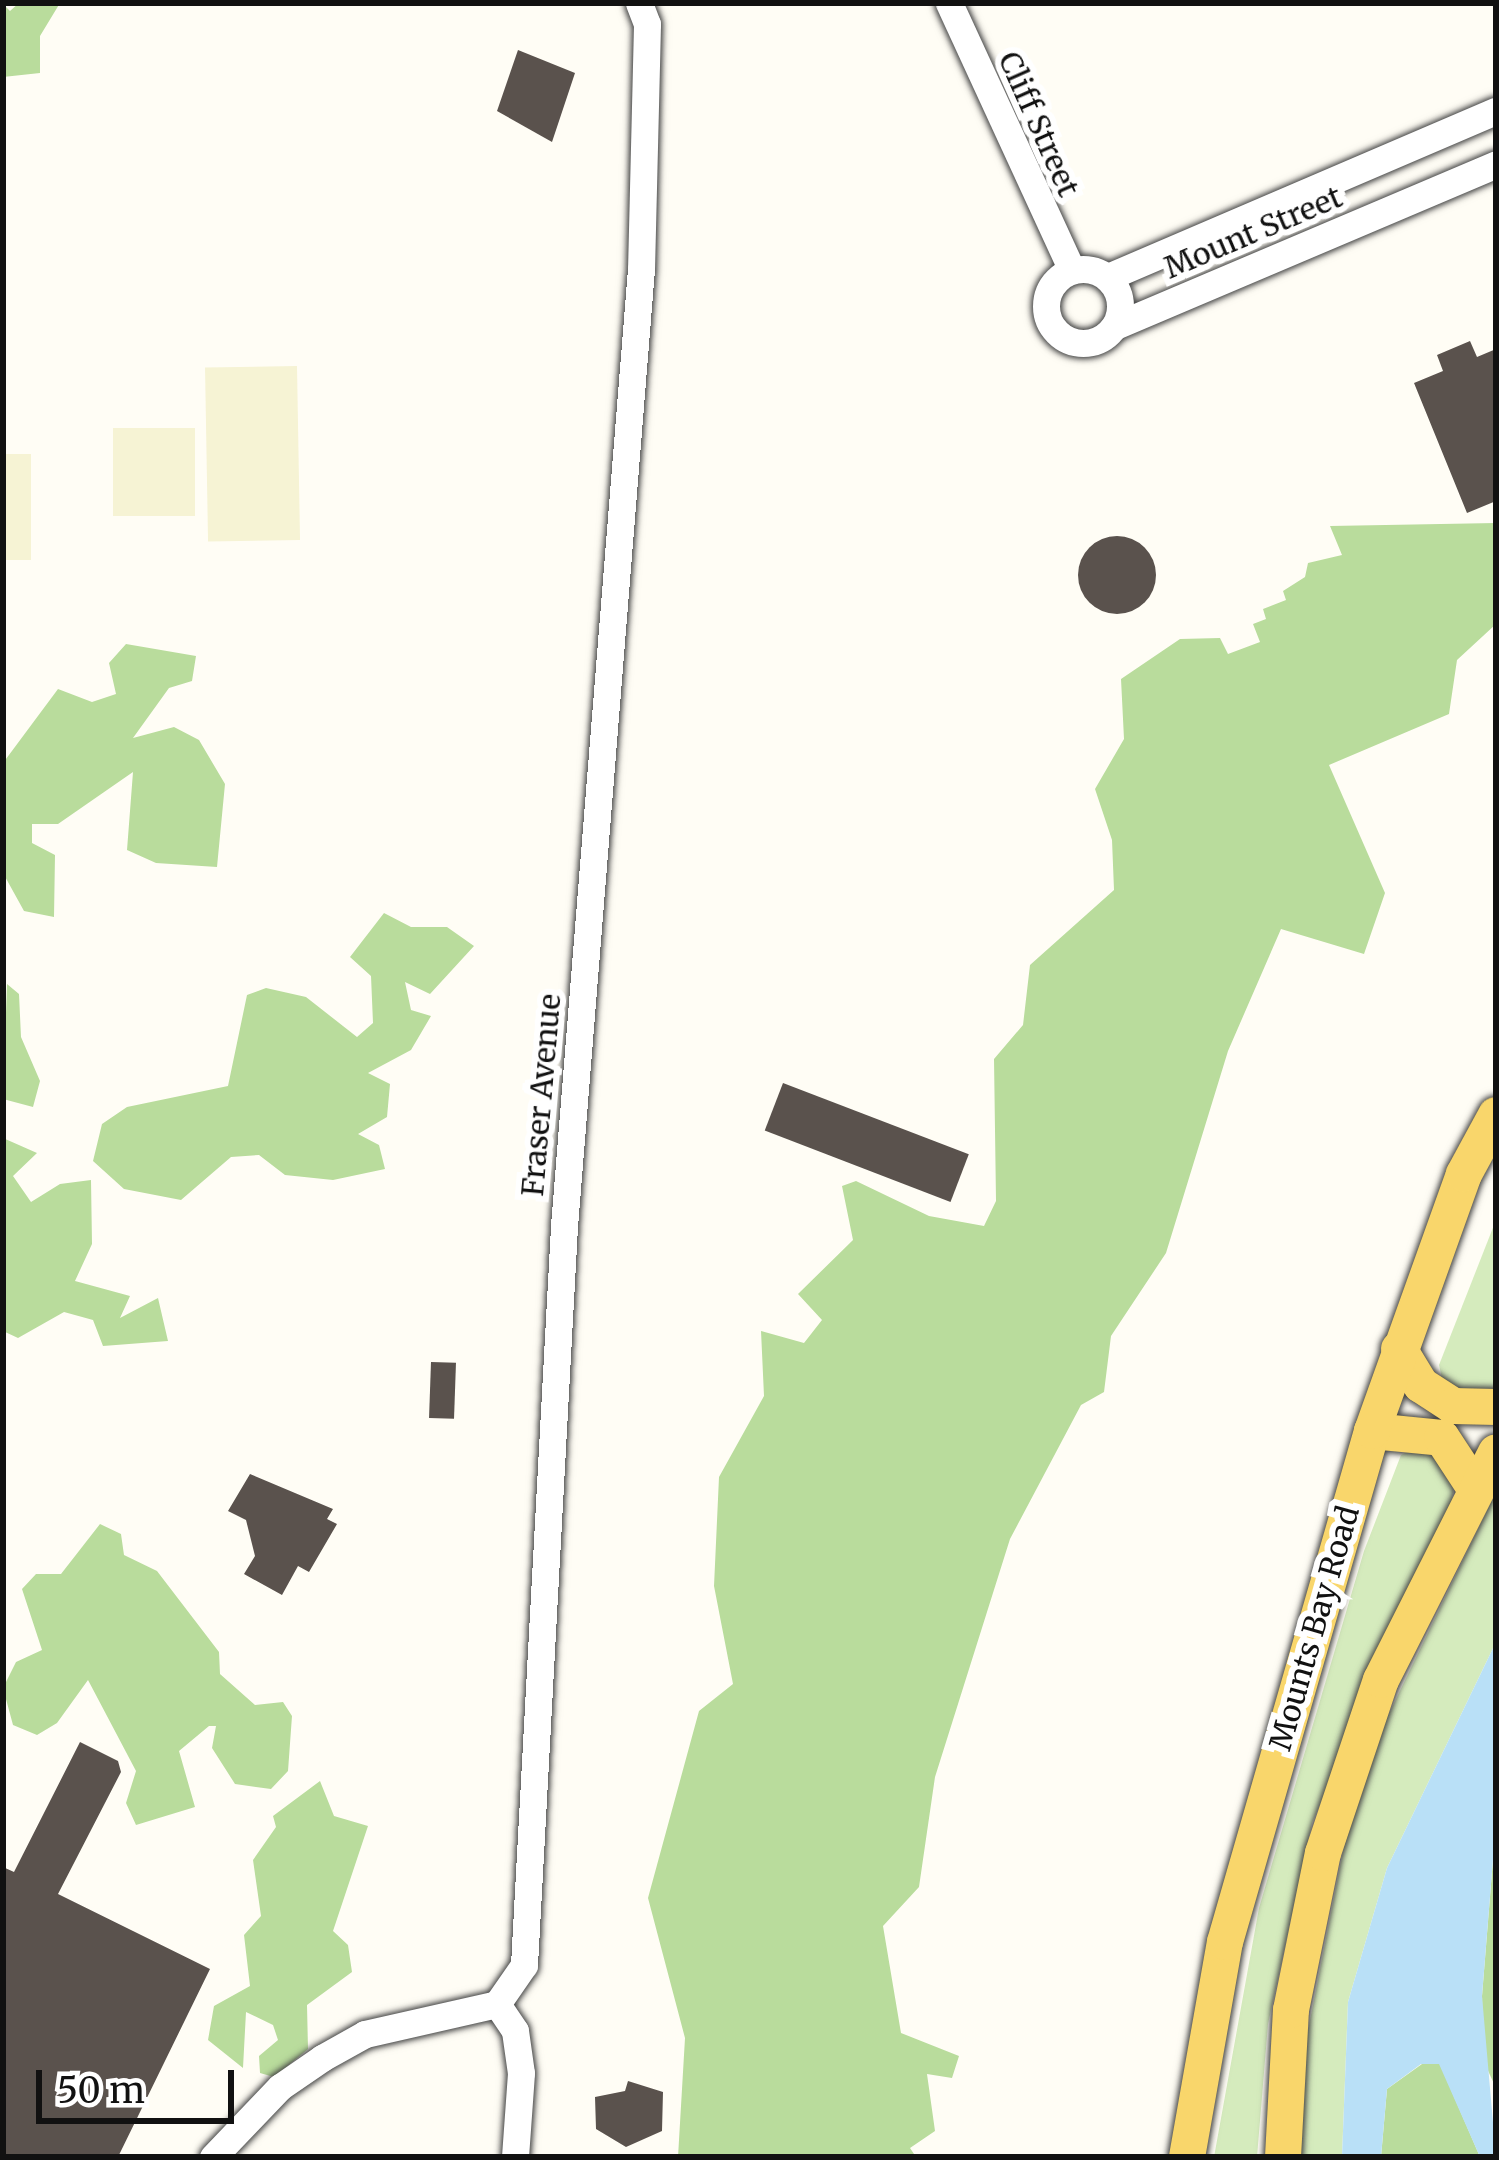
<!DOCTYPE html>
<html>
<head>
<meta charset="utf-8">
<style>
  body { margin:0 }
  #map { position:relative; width:1499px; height:2160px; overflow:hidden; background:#fffdf5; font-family:Merriweather,serif }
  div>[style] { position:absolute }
  .farmland>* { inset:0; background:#f6f3d4; transform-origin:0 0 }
  .green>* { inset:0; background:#d5ebbd }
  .forest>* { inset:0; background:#b9dc9c }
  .water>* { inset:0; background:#b9e0f7 }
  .building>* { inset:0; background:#5a524d; transform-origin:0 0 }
  .round { border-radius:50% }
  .roads { filter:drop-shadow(0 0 3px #444) drop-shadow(0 0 3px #444) }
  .minor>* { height:27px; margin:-13.5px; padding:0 13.5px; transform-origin:13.5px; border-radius:13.5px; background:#fff }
  .minor>.ring { margin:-13.5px; padding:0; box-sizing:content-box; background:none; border:27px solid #fff; border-radius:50% }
  .major>* { height:36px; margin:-18px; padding:0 18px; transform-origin:18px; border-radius:18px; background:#f9d66b }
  span { translate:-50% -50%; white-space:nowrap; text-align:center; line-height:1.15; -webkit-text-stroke:12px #fff; paint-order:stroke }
  .street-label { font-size:30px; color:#111 }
  .frame { position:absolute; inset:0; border:6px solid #111; pointer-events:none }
  .scale { position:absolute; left:36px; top:2070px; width:198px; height:54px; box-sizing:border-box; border:6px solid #111; border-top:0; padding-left:15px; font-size:36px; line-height:42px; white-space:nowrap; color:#111; -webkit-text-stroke:9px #fff; paint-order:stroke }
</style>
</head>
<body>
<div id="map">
  <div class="farmland">
    <div style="left:297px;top:366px;width:174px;height:92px;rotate:89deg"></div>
    <div style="left:113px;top:428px;width:82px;height:88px"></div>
    <div style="left:3px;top:454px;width:28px;height:106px"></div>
  </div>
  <div class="green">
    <div style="clip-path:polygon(1496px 1220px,1496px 1390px,1482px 1397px,1443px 1383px,1439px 1365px)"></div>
    <div style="clip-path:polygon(1417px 1447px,1438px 1451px,1455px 1478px,1452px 1500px,1312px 1823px,1268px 2024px,1257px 2157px,1214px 2157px,1259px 1908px,1364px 1551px,1401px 1455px)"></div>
    <div style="clip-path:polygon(1496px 1492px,1496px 1642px,1387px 1868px,1348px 2002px,1342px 2157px,1296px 2157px,1306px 2041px,1347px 1831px,1383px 1726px)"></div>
  </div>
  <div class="forest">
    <div style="clip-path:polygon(19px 3px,60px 3px,40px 36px,40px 73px,3px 77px,3px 4px,10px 11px)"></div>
    <div style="clip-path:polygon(1496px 523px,1496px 624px,1457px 660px,1449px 714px,1329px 765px,1385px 893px,1364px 954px,1281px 929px,1228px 1051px,1166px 1253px,1111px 1336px,1104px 1392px,1081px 1405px,1010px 1539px,935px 1777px,919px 1887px,883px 1926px,901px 2033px,959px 2056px,952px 2078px,927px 2074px,935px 2131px,910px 2148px,916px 2157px,678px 2157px,685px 2038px,648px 1898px,699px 1711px,733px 1684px,714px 1586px,719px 1477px,764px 1396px,761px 1331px,804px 1343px,822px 1320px,798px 1294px,853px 1240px,842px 1186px,856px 1181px,929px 1216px,984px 1226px,996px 1201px,994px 1059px,1023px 1025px,1030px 965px,1114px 890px,1112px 840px,1095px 789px,1124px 739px,1121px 679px,1180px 639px,1220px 638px,1228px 654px,1260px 642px,1253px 624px,1266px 619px,1263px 609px,1286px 600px,1283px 591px,1305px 577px,1308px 563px,1342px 555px,1330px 526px)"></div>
    <div style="clip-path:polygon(126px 644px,196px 656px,192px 681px,169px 688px,133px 738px,174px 727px,199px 740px,225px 784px,217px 867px,156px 863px,127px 850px,133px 772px,58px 824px,32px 824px,32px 843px,55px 855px,54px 917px,24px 911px,3px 873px,3px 763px,58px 689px,92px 702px,116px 694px,109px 663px)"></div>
    <div style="clip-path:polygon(384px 913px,411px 927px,447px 927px,474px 946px,430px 994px,405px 982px,411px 1010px,431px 1016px,411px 1050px,368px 1073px,390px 1084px,387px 1117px,358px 1134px,379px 1145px,385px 1169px,333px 1180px,285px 1175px,259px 1155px,231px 1157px,181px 1200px,124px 1189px,93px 1161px,102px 1124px,127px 1107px,228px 1086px,247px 995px,266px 988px,306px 997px,357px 1037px,373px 1023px,371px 976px,350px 957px)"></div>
    <div style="clip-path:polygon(7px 984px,19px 994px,21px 1037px,40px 1081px,33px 1107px,3px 1099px)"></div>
    <div style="clip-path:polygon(3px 1138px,37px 1153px,13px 1176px,31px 1202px,60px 1184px,91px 1180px,92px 1244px,75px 1281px,130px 1296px,120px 1318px,158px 1298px,168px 1341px,103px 1346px,93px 1320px,64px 1312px,18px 1338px,3px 1331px)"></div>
    <div style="clip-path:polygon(100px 1524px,121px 1534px,124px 1555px,157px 1571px,219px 1652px,220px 1674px,255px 1705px,283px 1702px,292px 1716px,288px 1771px,271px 1789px,235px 1784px,212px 1748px,216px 1726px,209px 1726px,179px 1751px,195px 1807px,136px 1825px,126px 1803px,136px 1771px,88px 1680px,57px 1723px,37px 1735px,13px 1725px,3px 1688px,16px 1662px,42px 1650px,22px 1589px,36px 1574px,61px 1574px)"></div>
    <div style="clip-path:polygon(320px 1781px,334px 1816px,368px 1826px,333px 1931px,348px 1945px,352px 1972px,307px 2005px,308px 2049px,274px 2077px,260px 2073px,259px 2056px,278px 2040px,273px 2025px,246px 2012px,243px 2068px,208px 2040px,214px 2006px,250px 1986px,244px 1935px,261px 1916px,253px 1860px,276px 1827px,273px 1816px)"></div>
    <div style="clip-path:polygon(1496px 1822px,1496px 2088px,1483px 2060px,1482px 1996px)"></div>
    <div style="clip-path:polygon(1422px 2064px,1440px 2064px,1480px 2157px,1381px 2157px,1387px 2089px)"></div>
  </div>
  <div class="water">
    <div style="clip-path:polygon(1496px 1642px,1496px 1822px,1482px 1996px,1496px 2157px,1480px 2157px,1439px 2064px,1421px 2064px,1387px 2089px,1381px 2157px,1342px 2157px,1348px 2002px,1387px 1868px)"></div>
  </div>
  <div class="building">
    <div style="clip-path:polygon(518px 50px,575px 73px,552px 142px,497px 111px)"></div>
    <div style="clip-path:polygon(1470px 341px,1477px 357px,1496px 349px,1496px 501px,1467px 513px,1414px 383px,1443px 371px,1437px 355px)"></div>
    <div class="round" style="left:1078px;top:536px;width:78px;height:78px"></div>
    <div style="left:783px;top:1083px;width:199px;height:51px;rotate:21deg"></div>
    <div style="left:431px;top:1362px;width:25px;height:56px;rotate:2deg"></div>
    <div style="clip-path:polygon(250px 1474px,333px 1509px,327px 1519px,337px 1524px,309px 1572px,298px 1566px,282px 1595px,244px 1574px,255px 1556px,246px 1520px,228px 1511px)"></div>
    <div style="clip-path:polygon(80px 1742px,118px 1761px,121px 1772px,58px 1894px,210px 1969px,118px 2157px,3px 2157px,3px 1867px,14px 1872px)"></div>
    <div style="clip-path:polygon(628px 2081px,663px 2092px,662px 2131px,626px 2147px,596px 2129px,595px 2097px,625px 2091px)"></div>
  </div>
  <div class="roads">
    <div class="minor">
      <div style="left:949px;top:3px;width:294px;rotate:65.3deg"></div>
      <div class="ring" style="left:1046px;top:269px;width:47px;height:47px"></div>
      <div style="left:1108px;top:277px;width:422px;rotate:-23.2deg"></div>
      <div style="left:1115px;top:326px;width:414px;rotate:-23deg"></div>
      <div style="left:497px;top:2004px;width:32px;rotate:56deg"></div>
      <div style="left:515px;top:2031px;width:42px;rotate:81.9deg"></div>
      <div style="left:521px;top:2073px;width:84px;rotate:94.1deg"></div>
      <div style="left:213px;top:2157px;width:97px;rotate:-46.3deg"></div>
      <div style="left:280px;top:2087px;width:51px;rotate:-34.6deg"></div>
      <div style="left:322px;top:2058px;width:49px;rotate:-29.2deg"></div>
      <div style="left:365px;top:2034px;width:135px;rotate:-12.8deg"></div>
      <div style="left:497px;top:2004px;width:47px;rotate:-55.3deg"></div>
      <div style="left:524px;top:1965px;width:740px;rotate:-86.9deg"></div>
      <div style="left:564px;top:1226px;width:959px;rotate:-85.4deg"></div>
      <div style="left:641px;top:270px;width:246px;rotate:-88.6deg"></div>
      <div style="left:647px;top:24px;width:22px;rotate:-111deg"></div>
    </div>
    <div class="major">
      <div style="left:1399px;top:1349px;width:42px;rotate:58.6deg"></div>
      <div style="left:1421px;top:1385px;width:38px;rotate:33deg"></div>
      <div style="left:1453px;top:1406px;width:43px;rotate:1.3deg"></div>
      <div style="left:1372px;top:1431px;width:70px;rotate:5.7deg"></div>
      <div style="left:1442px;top:1438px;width:62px;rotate:56.8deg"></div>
      <div style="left:1187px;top:2157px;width:218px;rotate:-80deg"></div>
      <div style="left:1225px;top:1942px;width:532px;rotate:-73.95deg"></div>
      <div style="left:1372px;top:1431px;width:273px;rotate:-70.3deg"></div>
      <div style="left:1464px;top:1174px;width:67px;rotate:-61.5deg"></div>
      <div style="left:1283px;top:2157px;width:147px;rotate:-86.9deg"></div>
      <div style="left:1291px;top:2010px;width:160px;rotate:-78.5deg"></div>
      <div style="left:1323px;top:1853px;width:182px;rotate:-71.5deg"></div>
      <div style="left:1381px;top:1680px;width:255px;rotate:-63.2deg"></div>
    </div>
  </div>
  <div class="street-label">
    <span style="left:1039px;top:124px;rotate:66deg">Cliff Street</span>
    <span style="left:1253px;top:232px;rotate:-23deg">Mount Street</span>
    <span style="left:541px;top:1095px;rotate:-85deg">Fraser Avenue</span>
    <span style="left:1314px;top:1628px;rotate:-74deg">Mounts Bay Road</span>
  </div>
  <div class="frame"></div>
  <div class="scale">50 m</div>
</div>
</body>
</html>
